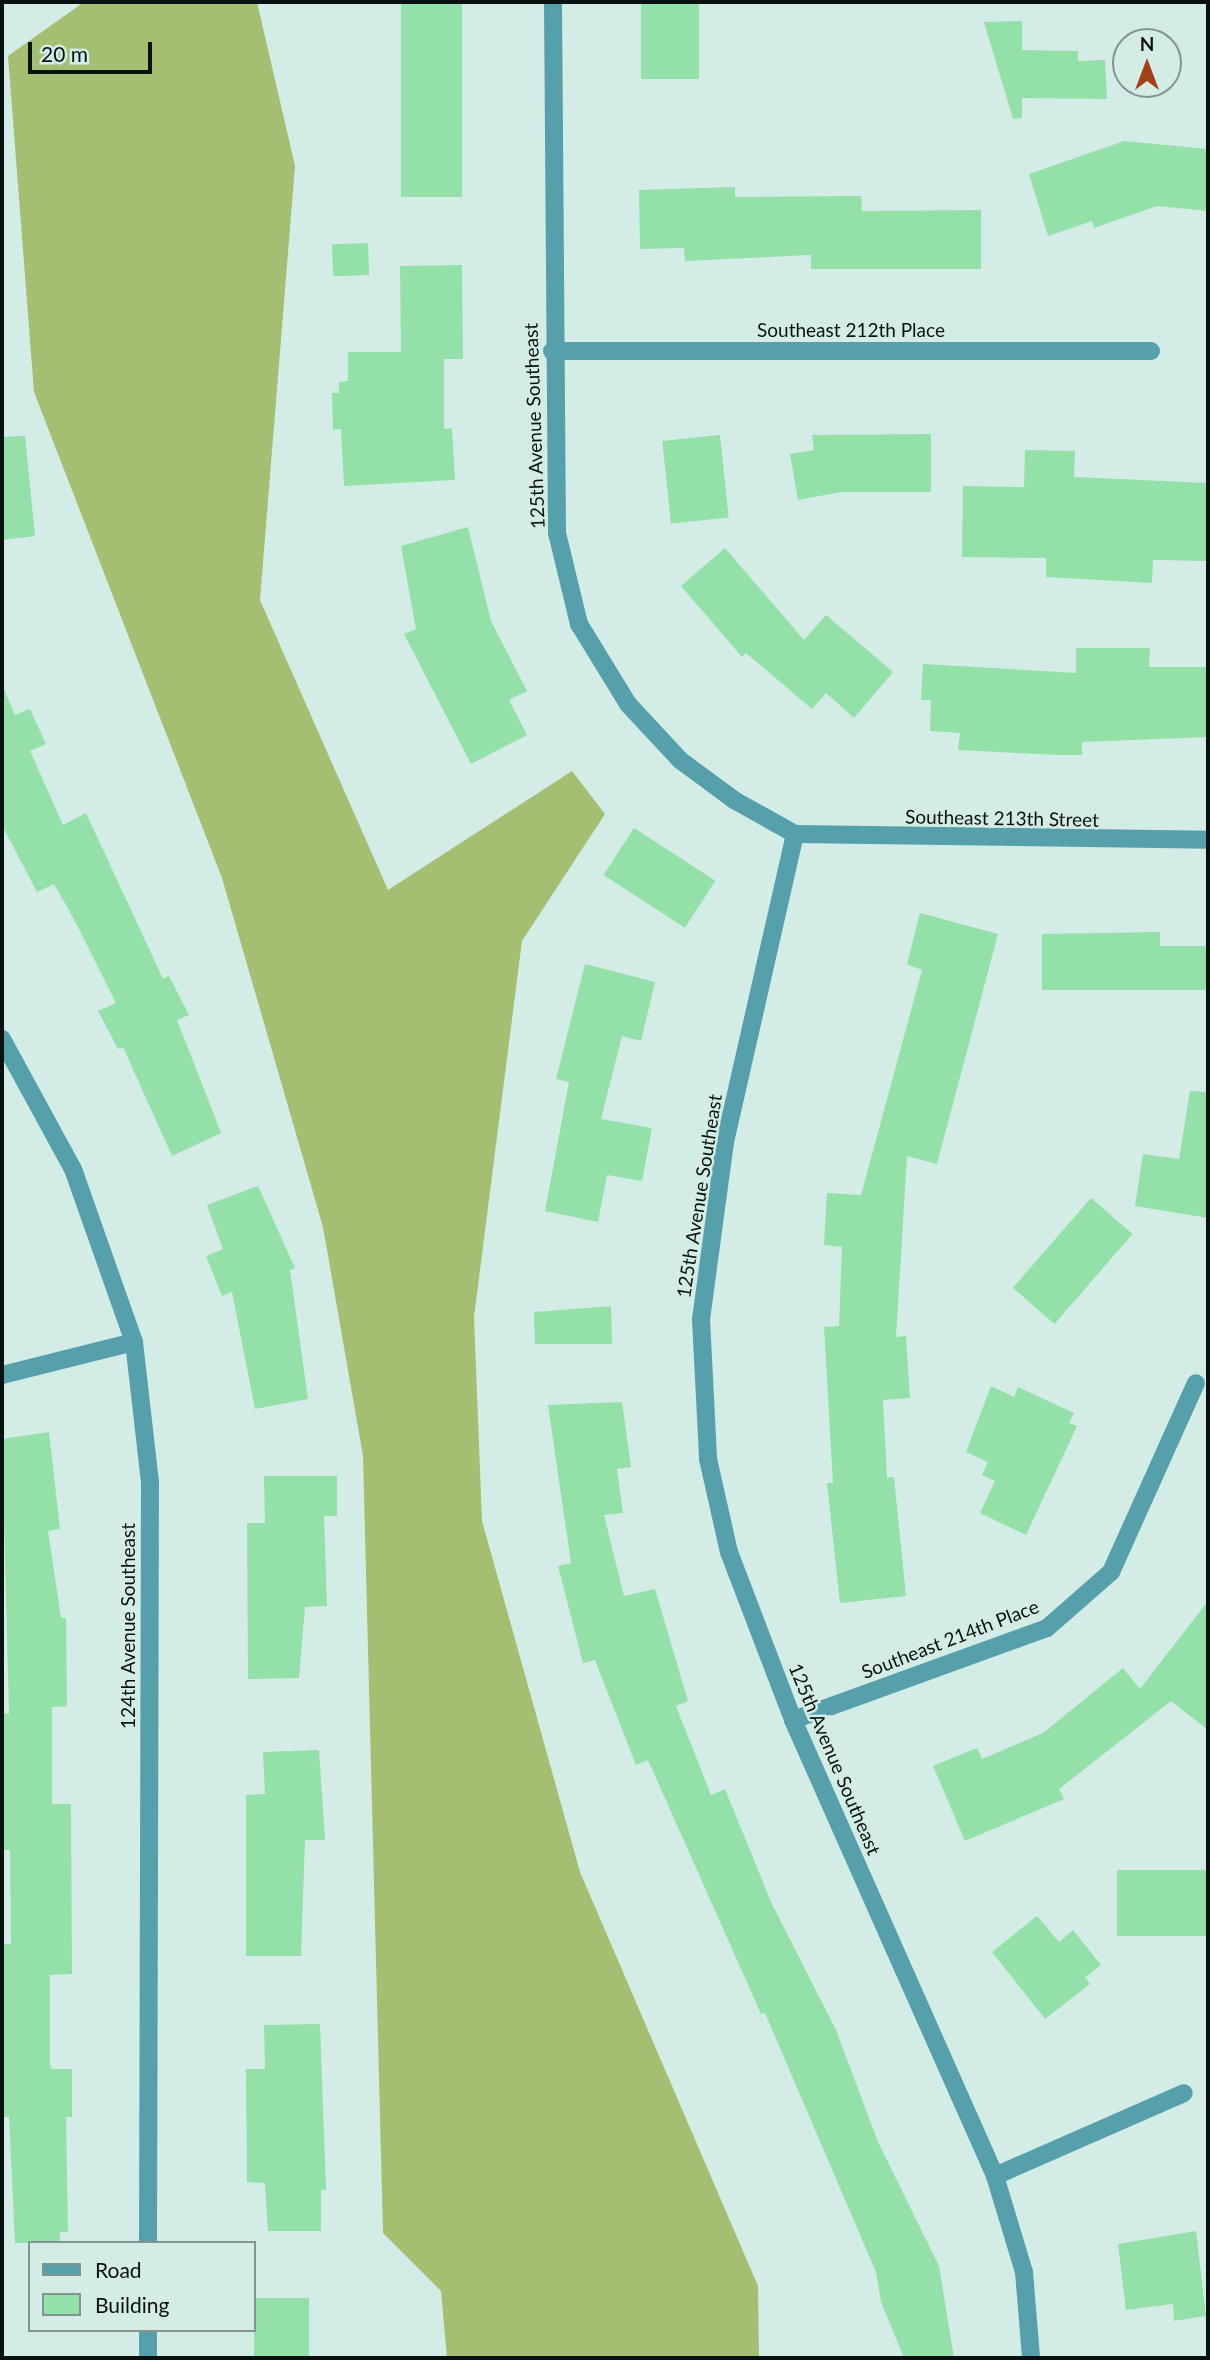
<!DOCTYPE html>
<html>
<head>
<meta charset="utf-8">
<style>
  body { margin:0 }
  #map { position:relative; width:1210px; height:2360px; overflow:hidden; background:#d4ece6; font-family:Lato,sans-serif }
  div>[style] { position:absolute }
  .forest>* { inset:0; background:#a4bf71 }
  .building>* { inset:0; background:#93e0a9; transform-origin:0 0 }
  .minor>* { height:18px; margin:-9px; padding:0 9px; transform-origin:9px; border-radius:9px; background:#56a0ac }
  span { translate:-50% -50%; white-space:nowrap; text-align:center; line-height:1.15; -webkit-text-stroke:5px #d4ece6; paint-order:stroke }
  .street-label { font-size:19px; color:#091210 }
  .frame { position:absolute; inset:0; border:4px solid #091210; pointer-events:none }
  .legend { position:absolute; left:28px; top:2241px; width:228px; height:91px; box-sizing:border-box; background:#d4ece6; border:2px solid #839590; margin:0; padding:9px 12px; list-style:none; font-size:21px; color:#091210 }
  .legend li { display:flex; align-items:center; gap:14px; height:35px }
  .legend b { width:35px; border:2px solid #839590 }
  .north { position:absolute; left:1112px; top:28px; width:70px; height:70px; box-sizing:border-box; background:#d4ece6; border:2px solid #839590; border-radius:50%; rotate:0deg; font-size:19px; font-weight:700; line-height:28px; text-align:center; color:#091210 }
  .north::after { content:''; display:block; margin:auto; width:24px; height:32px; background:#a53f15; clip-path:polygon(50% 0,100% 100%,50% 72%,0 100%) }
  .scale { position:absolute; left:28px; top:42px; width:124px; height:32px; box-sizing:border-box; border:4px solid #091210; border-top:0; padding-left:9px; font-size:21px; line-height:24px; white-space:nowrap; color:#091210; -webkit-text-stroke:5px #d4ece6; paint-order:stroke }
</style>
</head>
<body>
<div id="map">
  <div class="forest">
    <div style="clip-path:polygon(84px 2px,257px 2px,295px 166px,260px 600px,388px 890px,572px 771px,605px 814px,522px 941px,474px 1317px,482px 1521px,580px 1872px,758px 2286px,759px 2358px,447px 2358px,441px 2291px,383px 2233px,363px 1456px,323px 1227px,222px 878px,34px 392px,8px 56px)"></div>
  </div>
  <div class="building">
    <div style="left:401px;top:2px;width:61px;height:195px"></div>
    <div style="left:641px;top:2px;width:58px;height:77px"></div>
    <div style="clip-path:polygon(1022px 21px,1022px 50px,1078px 51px,1078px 61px,1105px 60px,1107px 99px,1022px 98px,1022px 118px,1013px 119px,984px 22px)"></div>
    <div style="clip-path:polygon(1124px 141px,1208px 149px,1208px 211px,1157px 206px,1094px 228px,1092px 221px,1048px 236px,1029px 174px)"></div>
    <div style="clip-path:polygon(735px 187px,735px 197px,861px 196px,862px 211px,981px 210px,981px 269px,811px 269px,811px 255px,685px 261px,684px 248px,640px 249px,639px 190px)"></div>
    <div style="left:368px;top:243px;width:32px;height:36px;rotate:88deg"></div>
    <div style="clip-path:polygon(462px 265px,463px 359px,444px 359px,444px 429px,452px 428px,455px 480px,344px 486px,341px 429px,333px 430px,332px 393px,339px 393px,339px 382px,348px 381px,348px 352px,401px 352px,400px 266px)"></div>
    <div style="clip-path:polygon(931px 434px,931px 492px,841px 492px,798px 500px,790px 454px,814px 450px,812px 435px)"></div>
    <div style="left:720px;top:435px;width:83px;height:58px;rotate:84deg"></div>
    <div style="clip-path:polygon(25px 436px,35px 536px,2px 540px,2px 437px)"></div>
    <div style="clip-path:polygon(1025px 450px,1075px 451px,1074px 477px,1208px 483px,1208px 561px,1153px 560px,1152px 583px,1046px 577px,1046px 558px,962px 557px,963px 486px,1024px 487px)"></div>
    <div style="clip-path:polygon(468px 527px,491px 621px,527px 691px,509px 700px,527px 735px,471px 764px,404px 634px,416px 629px,401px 546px)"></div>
    <div style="clip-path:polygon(725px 548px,804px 640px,826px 615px,893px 672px,854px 718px,826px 693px,812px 709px,746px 653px,742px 657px,681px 586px)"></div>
    <div style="clip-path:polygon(1076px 648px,1150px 648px,1149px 667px,1208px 667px,1208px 737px,1082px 742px,1082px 755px,1058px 755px,958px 750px,960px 733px,930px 731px,931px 700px,921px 700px,923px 664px,1076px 673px)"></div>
    <div style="clip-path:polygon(2px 685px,15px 715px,30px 709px,46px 744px,30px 751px,63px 825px,86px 813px,163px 979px,169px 976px,189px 1015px,177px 1020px,221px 1133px,172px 1156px,123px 1047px,118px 1049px,98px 1011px,116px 1003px,76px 923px,54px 884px,37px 892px,2px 825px)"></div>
    <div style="left:634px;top:828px;width:97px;height:56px;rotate:33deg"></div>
    <div style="clip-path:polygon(920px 913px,998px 934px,937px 1164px,907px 1156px,896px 1337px,906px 1336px,910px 1398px,883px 1400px,887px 1478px,894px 1477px,906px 1596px,840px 1603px,827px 1483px,833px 1483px,824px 1327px,839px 1326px,842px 1247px,824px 1245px,827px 1193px,861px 1195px,922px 970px,907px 964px)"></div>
    <div style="clip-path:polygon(1160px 932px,1160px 946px,1208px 946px,1208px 990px,1042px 990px,1042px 934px)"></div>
    <div style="clip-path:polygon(585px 964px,655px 982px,641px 1041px,622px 1036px,601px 1119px,652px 1128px,642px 1181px,607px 1175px,598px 1222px,545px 1211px,569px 1082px,556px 1079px)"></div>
    <div style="clip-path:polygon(1190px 1091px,1208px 1092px,1208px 1218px,1135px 1206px,1143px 1154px,1179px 1159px)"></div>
    <div style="clip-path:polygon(258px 1186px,295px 1268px,290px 1270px,308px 1399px,255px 1409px,232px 1292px,222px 1296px,206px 1256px,223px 1249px,207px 1205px)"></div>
    <div style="left:1091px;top:1198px;width:55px;height:119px;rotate:41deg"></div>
    <div style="clip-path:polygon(611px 1306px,612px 1344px,535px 1344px,534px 1312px)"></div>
    <div style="clip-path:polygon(991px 1386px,1014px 1397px,1018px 1387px,1074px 1413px,1069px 1423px,1077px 1426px,1026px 1535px,980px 1513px,995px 1481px,982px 1475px,988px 1462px,966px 1452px)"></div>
    <div style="clip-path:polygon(622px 1402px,631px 1467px,617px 1469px,623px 1513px,604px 1515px,624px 1596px,655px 1589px,688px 1701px,676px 1706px,711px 1795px,725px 1789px,771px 1902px,836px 2030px,878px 2142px,939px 2266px,954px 2358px,904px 2358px,881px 2302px,876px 2272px,765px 2013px,761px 2014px,648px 1760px,636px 1765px,595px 1660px,583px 1663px,558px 1566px,571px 1563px,548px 1405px)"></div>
    <div style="clip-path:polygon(49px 1432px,60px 1529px,48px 1531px,61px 1618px,66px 1618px,67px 1706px,52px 1707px,52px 1804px,71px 1804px,72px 1974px,50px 1975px,50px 2064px,52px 2069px,72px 2069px,72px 2117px,66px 2117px,68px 2232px,60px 2232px,60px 2243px,15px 2243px,9px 2117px,2px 2117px,2px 1944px,11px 1944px,10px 1850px,2px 1850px,2px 1713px,9px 1714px,2px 1439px)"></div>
    <div style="clip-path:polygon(264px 1476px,337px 1476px,337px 1516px,324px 1516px,327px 1606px,305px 1607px,299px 1678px,248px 1679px,247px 1523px,265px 1523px)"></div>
    <div style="clip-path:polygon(1208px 1601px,1208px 1730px,1171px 1701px,1059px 1789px,1064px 1799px,965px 1841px,933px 1766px,977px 1748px,982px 1759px,1043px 1733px,1123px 1668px,1140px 1689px)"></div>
    <div style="clip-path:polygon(319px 1750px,325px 1840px,305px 1840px,301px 1956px,246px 1956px,246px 1795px,265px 1794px,263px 1752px)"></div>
    <div style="left:1208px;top:1870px;width:66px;height:91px;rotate:90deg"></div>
    <div style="clip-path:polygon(1037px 1916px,1059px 1942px,1073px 1930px,1101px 1965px,1085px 1977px,1090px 1984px,1045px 2019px,992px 1952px)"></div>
    <div style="clip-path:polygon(320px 2024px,326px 2190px,321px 2190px,321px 2231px,268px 2231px,265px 2183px,247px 2182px,246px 2069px,265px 2069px,264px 2025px)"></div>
    <div style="clip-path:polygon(1196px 2231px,1206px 2316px,1174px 2321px,1173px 2304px,1126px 2310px,1118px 2244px)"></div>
    <div style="left:254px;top:2298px;width:55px;height:60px"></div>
  </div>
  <div class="minor">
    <div style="left:553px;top:2px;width:531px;rotate:89.57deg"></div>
    <div style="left:557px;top:533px;width:94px;rotate:76.4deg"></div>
    <div style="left:579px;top:624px;width:94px;rotate:58.5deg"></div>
    <div style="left:628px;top:704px;width:76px;rotate:47.1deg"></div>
    <div style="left:680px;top:760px;width:67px;rotate:36.5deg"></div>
    <div style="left:734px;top:800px;width:70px;rotate:29.1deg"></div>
    <div style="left:795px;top:834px;width:316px;rotate:102.8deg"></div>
    <div style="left:725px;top:1142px;width:179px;rotate:97.7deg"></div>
    <div style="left:701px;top:1319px;width:140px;rotate:87.1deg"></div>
    <div style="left:708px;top:1459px;width:95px;rotate:77.3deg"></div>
    <div style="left:729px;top:1552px;width:180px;rotate:69.1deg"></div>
    <div style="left:793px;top:1720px;width:499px;rotate:66.1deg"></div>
    <div style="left:995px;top:2176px;width:100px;rotate:73.2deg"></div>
    <div style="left:1024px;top:2272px;width:86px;rotate:85.3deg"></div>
    <div style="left:552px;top:351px;width:599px"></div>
    <div style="left:795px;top:834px;width:413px;rotate:0.8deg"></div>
    <div style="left:2px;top:1039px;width:148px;rotate:61.4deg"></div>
    <div style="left:73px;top:1169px;width:183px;rotate:70.6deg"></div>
    <div style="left:134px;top:1342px;width:141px;rotate:83.5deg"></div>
    <div style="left:150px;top:1482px;width:761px;rotate:90.15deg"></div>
    <div style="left:2px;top:1375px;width:136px;rotate:-14deg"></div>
    <div style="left:793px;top:1720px;width:270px;rotate:-19.9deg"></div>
    <div style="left:1047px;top:1628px;width:85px;rotate:-41.2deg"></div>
    <div style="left:1111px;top:1572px;width:207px;rotate:-65.8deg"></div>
    <div style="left:995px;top:2176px;width:206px;rotate:-23.7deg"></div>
    <div style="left:148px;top:2358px;width:28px;rotate:-90deg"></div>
  </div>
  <div class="street-label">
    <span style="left:851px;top:330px">Southeast 212th Place</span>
    <span style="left:534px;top:426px;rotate:-92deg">125th Avenue Southeast</span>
    <span style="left:1002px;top:818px;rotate:1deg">Southeast 213th Street</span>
    <span style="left:699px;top:1196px;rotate:-81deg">125th Avenue Southeast</span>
    <span style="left:128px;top:1626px;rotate:-90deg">124th Avenue Southeast</span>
    <span style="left:950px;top:1639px;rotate:-21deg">Southeast 214th Place</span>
    <span style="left:835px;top:1759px;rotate:67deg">125th Avenue Southeast</span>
  </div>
  <div class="frame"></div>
  <ul class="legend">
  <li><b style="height:9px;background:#56a0ac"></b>Road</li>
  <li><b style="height:19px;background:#93e0a9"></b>Building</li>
  </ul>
  <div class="north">N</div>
  <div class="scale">20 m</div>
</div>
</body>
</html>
